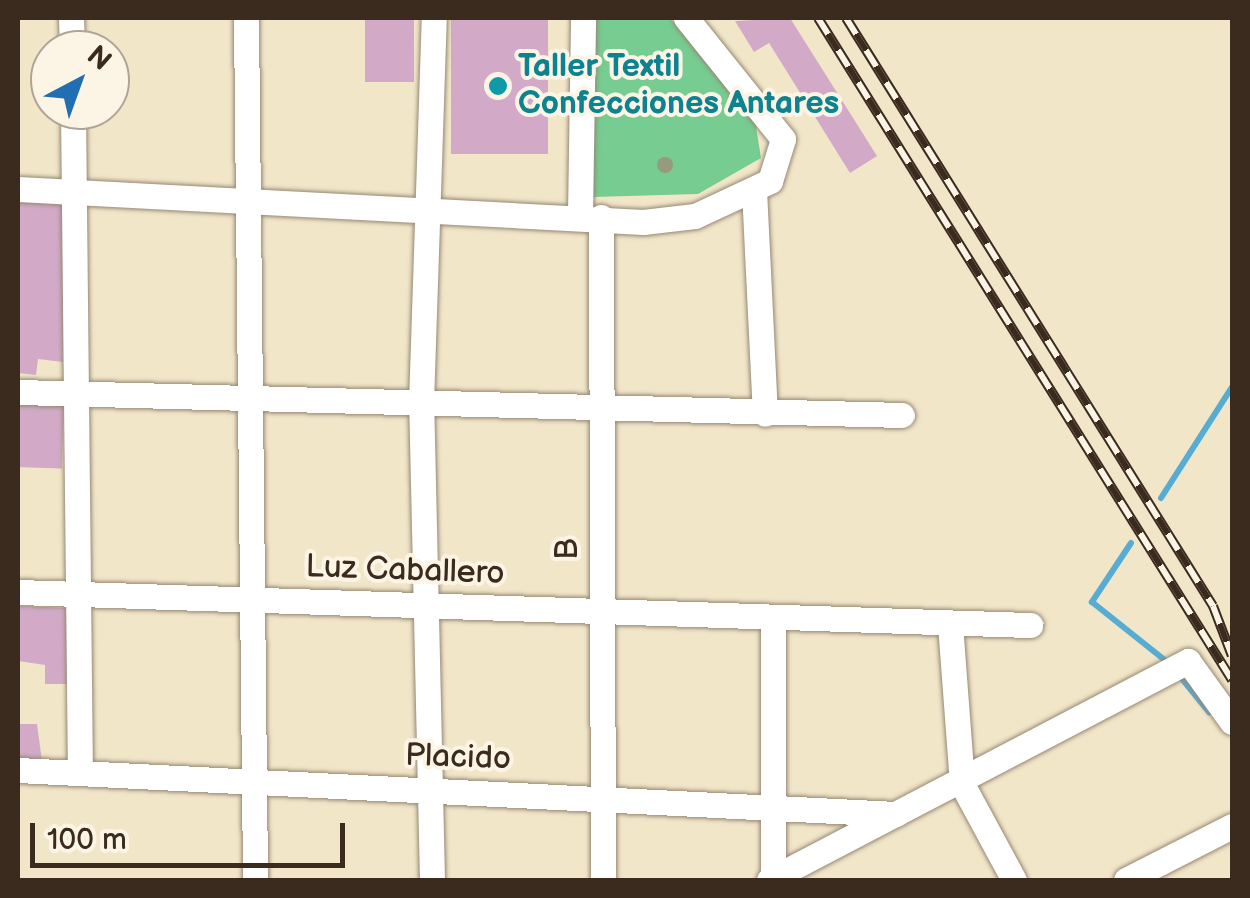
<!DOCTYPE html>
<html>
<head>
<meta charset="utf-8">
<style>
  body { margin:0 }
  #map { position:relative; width:1250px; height:898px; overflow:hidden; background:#f2e6c9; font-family:"Balsamiq Sans",sans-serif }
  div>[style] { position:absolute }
  .green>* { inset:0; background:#76cc91 }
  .stream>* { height:6px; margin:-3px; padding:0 3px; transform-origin:3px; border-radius:3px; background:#56acd3 }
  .building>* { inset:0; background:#d2aac8; transform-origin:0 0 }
  .roads { filter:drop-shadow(0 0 2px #968874) drop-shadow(0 0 2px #968874) }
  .minor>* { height:25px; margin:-12.5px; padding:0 12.5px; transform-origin:12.5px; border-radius:12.5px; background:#fff }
  .rail>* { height:10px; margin-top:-5px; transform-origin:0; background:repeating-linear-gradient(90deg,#fcf5e5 0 19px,#3b2a1e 0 38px); box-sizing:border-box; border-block:2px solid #3b2a1e }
  .trees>* { width:16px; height:16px; margin:-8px; border-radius:50%; background:#979a7e }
  .dots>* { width:28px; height:28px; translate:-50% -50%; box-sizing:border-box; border:5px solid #fcf5e5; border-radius:50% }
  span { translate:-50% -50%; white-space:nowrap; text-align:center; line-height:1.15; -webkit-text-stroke:8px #fcf5e5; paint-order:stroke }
  .culture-label { font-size:32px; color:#0d838f; font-weight:700 }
  .left { translate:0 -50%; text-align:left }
  .street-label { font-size:32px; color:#3b2a1e }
  .frame { position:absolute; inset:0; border:20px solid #3b2a1e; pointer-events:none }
  .north { position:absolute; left:30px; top:30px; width:100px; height:100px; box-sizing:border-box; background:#fcf5e5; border:2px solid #afa495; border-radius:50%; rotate:41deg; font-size:28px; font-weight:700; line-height:40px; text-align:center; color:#3b2a1e }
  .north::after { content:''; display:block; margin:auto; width:35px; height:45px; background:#1f6fb2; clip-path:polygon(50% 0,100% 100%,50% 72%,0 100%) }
  .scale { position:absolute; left:30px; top:823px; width:315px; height:45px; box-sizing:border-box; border:5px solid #3b2a1e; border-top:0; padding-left:12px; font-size:30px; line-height:35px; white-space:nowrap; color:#3b2a1e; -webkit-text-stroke:8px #fcf5e5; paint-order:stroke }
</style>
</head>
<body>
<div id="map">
  <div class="green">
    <div style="clip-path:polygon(587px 18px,670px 18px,754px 114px,761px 158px,698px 194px,593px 197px)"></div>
  </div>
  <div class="stream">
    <div style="left:1161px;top:498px;width:132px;rotate:-57.4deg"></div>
    <div style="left:1131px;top:543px;width:71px;rotate:123.5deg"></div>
    <div style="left:1092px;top:602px;width:101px;rotate:38.6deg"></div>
    <div style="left:1179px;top:675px;width:48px;rotate:51deg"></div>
  </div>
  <div class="building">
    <div style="left:365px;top:18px;width:49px;height:64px"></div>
    <div style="left:451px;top:18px;width:97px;height:136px"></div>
    <div style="clip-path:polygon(790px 18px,877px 156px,850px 173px,769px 43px,754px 52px,735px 21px)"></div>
    <div style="clip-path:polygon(18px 201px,63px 203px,63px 362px,38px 359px,36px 375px,18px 373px)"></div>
    <div style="left:18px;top:403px;width:46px;height:64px;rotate:2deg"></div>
    <div style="clip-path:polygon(18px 606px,67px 608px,67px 684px,45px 684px,45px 665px,18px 661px)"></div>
    <div style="clip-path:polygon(18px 724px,37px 724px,42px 761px,18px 759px)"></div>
  </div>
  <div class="roads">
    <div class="minor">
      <div style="left:71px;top:18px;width:32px;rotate:88deg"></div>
      <div style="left:246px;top:18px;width:862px;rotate:89.4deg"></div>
      <div style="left:73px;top:110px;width:663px;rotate:89.4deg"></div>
      <div style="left:18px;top:189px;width:626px;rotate:3.02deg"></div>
      <div style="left:643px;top:222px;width:52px;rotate:-6.6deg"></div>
      <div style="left:695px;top:216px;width:83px;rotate:-25deg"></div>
      <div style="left:770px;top:181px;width:44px;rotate:-72.8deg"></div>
      <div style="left:783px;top:139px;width:155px;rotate:-128.7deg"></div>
      <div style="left:754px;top:190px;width:224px;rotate:87.2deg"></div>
      <div style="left:580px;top:214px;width:196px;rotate:-89.1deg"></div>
      <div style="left:601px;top:217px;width:663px;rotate:89.83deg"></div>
      <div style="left:18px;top:392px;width:884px;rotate:1.49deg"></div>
      <div style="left:18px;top:592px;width:1013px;rotate:1.87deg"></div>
      <div style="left:950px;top:624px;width:160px;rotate:85.7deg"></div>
      <div style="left:962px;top:784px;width:109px;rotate:61.6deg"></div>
      <div style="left:18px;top:770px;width:879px;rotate:2.87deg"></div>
      <div style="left:432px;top:880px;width:477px;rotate:-91.3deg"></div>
      <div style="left:421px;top:403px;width:385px;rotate:-88.1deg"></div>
      <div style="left:769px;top:880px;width:473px;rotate:-27.6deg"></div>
      <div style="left:1188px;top:661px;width:75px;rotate:54.2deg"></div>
      <div style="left:773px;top:880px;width:259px;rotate:-90deg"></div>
      <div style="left:1126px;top:880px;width:119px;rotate:-27deg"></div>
    </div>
  </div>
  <div class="rail">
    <div style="left:818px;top:18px;width:781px;rotate:57.98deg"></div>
    <div style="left:846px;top:18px;width:693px;rotate:58.03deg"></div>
    <div style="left:1213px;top:606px;width:53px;rotate:69.2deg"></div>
  </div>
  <div class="trees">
    <div style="left:598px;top:105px"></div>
    <div style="left:665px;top:165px"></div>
  </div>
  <div class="dots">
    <div style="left:498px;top:86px;background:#0f9aa8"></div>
  </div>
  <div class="culture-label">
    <span class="left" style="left:518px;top:86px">Taller Textil<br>Confecciones Antares</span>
  </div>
  <div class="street-label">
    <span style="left:568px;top:549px;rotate:-90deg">B</span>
    <span style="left:405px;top:571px;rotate:2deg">Luz Caballero</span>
    <span style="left:458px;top:758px;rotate:2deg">Placido</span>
  </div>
  <div class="frame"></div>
  <div class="north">N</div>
  <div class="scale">100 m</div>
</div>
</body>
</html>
